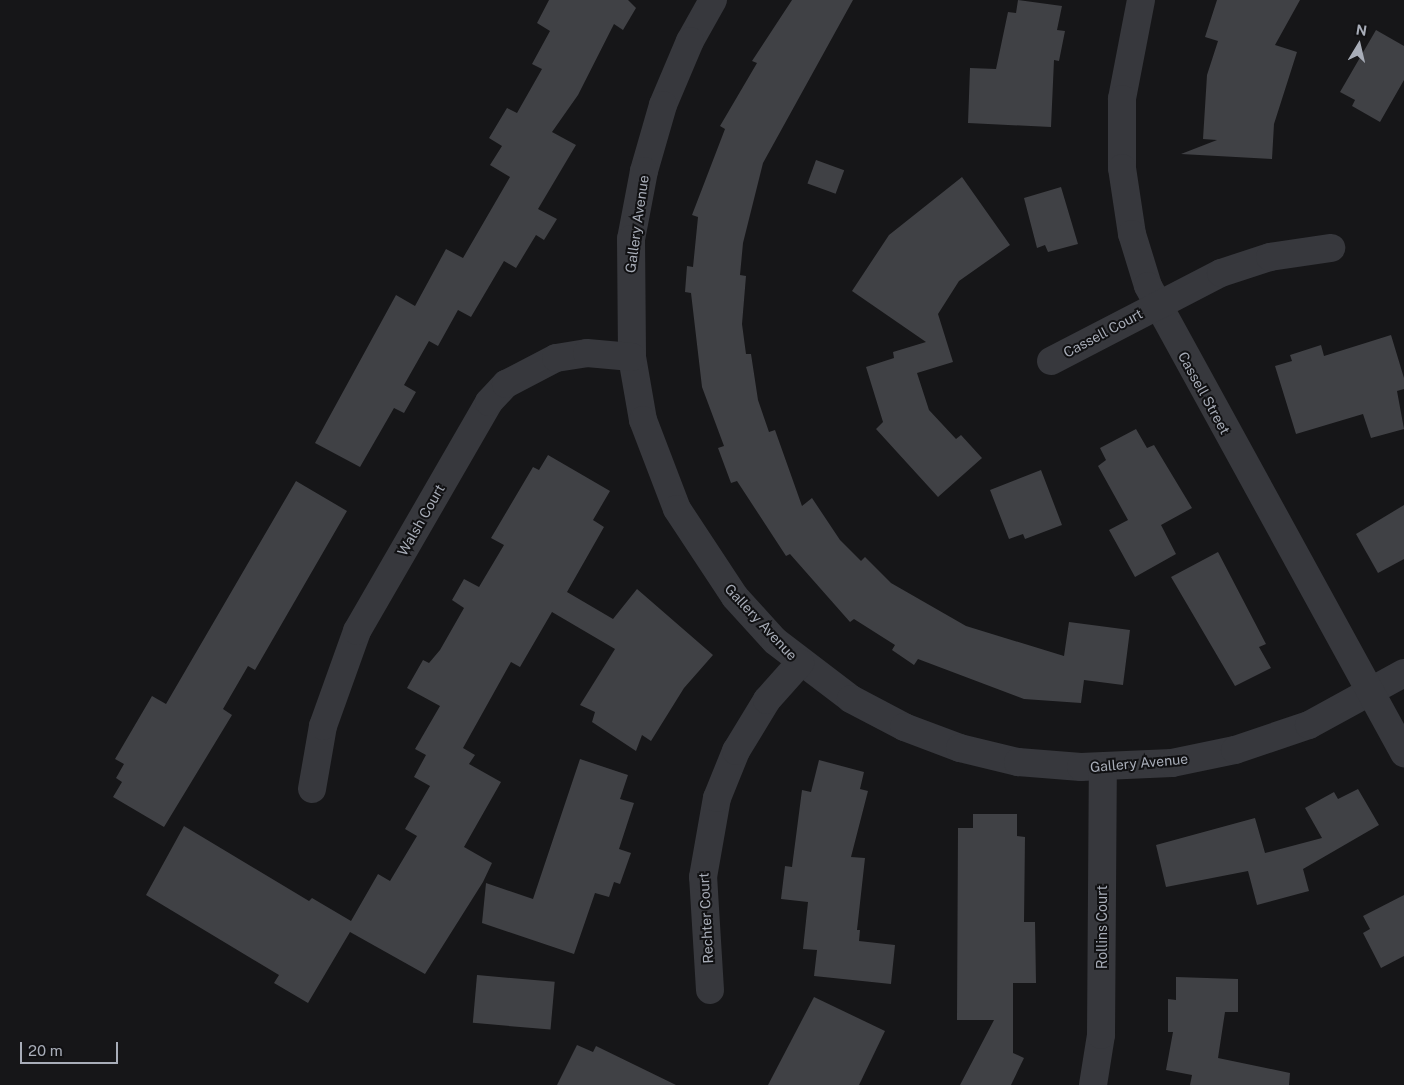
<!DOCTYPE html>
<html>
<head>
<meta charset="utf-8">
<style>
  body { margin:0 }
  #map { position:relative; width:1404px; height:1085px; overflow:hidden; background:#161618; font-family:"Public Sans",sans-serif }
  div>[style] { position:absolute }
  .building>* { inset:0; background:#404145; transform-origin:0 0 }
  .street>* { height:28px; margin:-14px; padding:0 14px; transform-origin:14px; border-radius:14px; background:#37383d }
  span { translate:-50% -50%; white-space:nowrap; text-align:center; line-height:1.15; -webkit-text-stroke:4px #111113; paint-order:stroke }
  .street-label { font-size:14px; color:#a8adb8 }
  .north { position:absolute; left:1334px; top:20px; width:50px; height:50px; -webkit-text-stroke:4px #111113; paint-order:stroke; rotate:9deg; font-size:14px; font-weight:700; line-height:20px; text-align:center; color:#a8adb8 }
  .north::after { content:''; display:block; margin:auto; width:18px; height:22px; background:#a8adb8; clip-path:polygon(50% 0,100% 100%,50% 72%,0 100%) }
  .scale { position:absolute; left:20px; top:1042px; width:98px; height:22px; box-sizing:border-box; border:2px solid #a8adb8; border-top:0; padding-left:6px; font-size:15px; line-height:18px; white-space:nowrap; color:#a8adb8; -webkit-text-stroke:4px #111113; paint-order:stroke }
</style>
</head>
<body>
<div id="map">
  <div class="building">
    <div style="clip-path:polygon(549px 0,628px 0,636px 8px,623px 30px,614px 24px,578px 95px,552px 132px,576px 145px,538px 209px,557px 219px,544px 240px,536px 235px,516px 268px,504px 261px,471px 317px,458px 310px,438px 346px,429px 341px,404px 385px,416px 392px,404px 413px,394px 408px,360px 467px,315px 443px,396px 295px,415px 306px,446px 249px,463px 258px,510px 177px,490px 165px,502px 146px,489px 138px,507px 108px,517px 113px,542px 69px,532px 64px,550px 31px,537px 23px)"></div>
    <div style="clip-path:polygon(792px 0,853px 0,763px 163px,743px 243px,740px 275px,746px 276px,742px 324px,746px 354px,751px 354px,758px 400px,769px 432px,775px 430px,802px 506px,812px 498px,840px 540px,861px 561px,865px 557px,891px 583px,966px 626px,1064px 656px,1069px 622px,1130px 630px,1123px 685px,1084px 680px,1081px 703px,1024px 699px,918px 659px,914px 665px,892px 650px,895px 645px,854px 619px,850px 622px,790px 554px,786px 556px,737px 481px,731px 483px,718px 448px,724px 446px,702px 387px,691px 293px,685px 292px,687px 266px,693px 267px,698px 217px,692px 215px,725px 129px,720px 126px,757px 63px,752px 61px)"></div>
    <div style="clip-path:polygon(1018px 0,1062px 6px,1057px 30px,1065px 31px,1059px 61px,1054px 60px,1051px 127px,968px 123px,970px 68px,996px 69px,1008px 12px,1016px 13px)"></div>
    <div style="clip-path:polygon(1217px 0,1300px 0,1275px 45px,1297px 52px,1274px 124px,1272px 159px,1181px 154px,1217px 140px,1203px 139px,1207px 75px,1218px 41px,1205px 37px)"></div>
    <div style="clip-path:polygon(1376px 30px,1404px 46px,1404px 80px,1380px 122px,1352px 106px,1355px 100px,1340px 92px)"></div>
    <div style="left:816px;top:160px;width:30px;height:25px;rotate:20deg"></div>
    <div style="clip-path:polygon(962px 177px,1010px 245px,959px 281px,938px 314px,953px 362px,917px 373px,929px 410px,956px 439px,961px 435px,982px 458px,938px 497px,876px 429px,883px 422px,866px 367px,894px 358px,893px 352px,926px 342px,852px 291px,889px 235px)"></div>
    <div style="clip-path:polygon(1061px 187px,1078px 244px,1048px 252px,1045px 245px,1037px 248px,1024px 198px)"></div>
    <div style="clip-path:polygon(1391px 335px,1404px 378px,1404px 389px,1397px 391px,1404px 429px,1371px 438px,1363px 414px,1296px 434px,1275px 366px,1292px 361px,1290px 355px,1321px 345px,1324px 356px)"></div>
    <div style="clip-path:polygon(1136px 429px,1147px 448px,1154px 445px,1192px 508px,1161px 525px,1176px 554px,1135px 577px,1109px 530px,1128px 520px,1098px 466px,1106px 460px,1100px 448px)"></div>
    <div style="clip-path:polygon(548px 455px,610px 491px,593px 520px,604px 527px,567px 592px,613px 619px,637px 589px,713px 655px,684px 688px,651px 741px,642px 735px,636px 751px,592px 722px,595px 712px,580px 705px,615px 649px,552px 612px,520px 667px,511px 662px,463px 748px,475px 755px,469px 764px,501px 782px,464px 847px,492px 863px,483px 882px,425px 974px,350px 932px,308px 1003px,274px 983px,279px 975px,146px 895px,184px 826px,309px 901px,312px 898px,351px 921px,378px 874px,390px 881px,417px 836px,405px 829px,430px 786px,414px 777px,426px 755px,415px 749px,440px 706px,407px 688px,423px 660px,429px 663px,440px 650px,464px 608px,452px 600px,464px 579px,479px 587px,504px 545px,491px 538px,533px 467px,539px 470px)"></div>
    <div style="clip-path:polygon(1041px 470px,1062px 525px,1025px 539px,1023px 534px,1009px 539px,990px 490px)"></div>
    <div style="clip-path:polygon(296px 481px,347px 511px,255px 670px,248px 666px,223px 709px,232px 715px,164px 827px,113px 797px,122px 782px,116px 778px,124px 764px,115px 759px,152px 696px,166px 704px)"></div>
    <div style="clip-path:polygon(1404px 505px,1404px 559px,1378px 573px,1356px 534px)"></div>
    <div style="clip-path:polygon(1218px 552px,1266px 644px,1259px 647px,1271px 668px,1235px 686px,1171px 577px)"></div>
    <div style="clip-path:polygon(580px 759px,628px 775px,620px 799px,634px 803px,619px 849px,631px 853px,620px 884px,614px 882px,609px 897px,595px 893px,574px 954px,482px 923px,486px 883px,533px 899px)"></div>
    <div style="clip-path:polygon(819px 760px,864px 772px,860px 789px,868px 791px,851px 857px,865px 858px,857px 930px,860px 930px,859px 941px,895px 945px,891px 984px,814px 976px,817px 950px,803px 949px,808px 902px,781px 899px,785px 866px,792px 867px,802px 790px,811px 792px)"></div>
    <div style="clip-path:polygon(1358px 789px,1379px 825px,1303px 869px,1309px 891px,1257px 905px,1248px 871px,1166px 887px,1156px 845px,1255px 818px,1265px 853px,1322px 838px,1305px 808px,1334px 792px,1338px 799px)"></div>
    <div style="clip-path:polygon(973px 814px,1017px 814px,1017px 836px,1025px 837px,1024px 922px,1035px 922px,1036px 983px,1013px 983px,1013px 1053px,1024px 1058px,1011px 1085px,960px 1085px,994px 1020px,957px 1020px,958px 828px,973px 828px)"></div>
    <div style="clip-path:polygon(1404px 895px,1404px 956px,1381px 968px,1363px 933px,1370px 929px,1363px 916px)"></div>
    <div style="left:477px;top:975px;width:78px;height:48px;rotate:5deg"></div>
    <div style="clip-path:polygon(1176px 977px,1238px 979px,1238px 1012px,1225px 1012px,1218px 1058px,1290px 1073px,1289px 1085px,1190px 1085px,1192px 1075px,1166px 1070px,1173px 1032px,1168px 1032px,1168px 999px,1176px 1000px)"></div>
    <div style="clip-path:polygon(814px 997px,885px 1031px,859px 1085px,768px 1085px)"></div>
    <div style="clip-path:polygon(577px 1045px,593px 1052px,596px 1046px,676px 1085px,557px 1085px)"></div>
  </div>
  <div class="street">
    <div style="left:713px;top:0;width:47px;rotate:119.3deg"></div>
    <div style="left:690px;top:41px;width:69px;rotate:112.9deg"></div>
    <div style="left:663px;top:105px;width:69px;rotate:106.1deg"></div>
    <div style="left:644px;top:171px;width:69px;rotate:100.8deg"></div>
    <div style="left:631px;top:239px;width:118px;rotate:89.5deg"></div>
    <div style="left:632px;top:357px;width:64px;rotate:80.1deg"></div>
    <div style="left:643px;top:420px;width:95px;rotate:69.1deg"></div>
    <div style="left:677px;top:509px;width:105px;rotate:56.6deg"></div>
    <div style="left:735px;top:597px;width:59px;rotate:47.7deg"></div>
    <div style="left:775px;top:641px;width:96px;rotate:37.3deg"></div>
    <div style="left:851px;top:699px;width:60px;rotate:27.8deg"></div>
    <div style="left:904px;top:727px;width:60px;rotate:20.6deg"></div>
    <div style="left:960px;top:748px;width:60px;rotate:13.6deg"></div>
    <div style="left:1018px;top:762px;width:63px;rotate:4.5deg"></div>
    <div style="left:1081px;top:767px;width:91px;rotate:-2.5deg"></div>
    <div style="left:1172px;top:763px;width:64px;rotate:-11.7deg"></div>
    <div style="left:1235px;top:750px;width:78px;rotate:-18.7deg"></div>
    <div style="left:1309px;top:725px;width:108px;rotate:-28.7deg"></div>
    <div style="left:1141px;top:0;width:101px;rotate:100.9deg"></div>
    <div style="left:1122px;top:99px;width:69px;rotate:90deg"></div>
    <div style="left:1122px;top:168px;width:67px;rotate:81.4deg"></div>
    <div style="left:1132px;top:234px;width:54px;rotate:72.9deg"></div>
    <div style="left:1148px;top:286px;width:533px;rotate:61.27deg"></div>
    <div style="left:1051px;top:361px;width:191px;rotate:-27.4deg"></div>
    <div style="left:1221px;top:273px;width:52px;rotate:-18.1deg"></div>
    <div style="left:1270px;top:257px;width:62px;rotate:-8.4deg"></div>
    <div style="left:312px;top:789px;width:64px;rotate:-80.1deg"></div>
    <div style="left:323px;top:726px;width:101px;rotate:-70.3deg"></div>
    <div style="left:357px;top:631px;width:264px;rotate:-60deg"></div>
    <div style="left:489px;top:402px;width:25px;rotate:-47deg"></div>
    <div style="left:506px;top:384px;width:56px;rotate:-27.5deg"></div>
    <div style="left:556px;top:358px;width:31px;rotate:-9deg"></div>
    <div style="left:587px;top:353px;width:45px;rotate:5.1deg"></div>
    <div style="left:710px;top:990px;width:113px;rotate:-93.5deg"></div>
    <div style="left:703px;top:877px;width:80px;rotate:-80deg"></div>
    <div style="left:717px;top:798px;width:51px;rotate:-68deg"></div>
    <div style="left:736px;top:751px;width:60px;rotate:-58.7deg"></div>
    <div style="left:767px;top:700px;width:50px;rotate:-48.3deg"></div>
    <div style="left:1093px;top:1085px;width:51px;rotate:-80.9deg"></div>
    <div style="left:1101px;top:1035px;width:267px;rotate:-89.6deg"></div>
  </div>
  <div class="street-label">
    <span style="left:637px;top:224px;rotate:-82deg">Gallery Avenue</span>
    <span style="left:1103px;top:333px;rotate:-28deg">Cassell Court</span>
    <span style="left:1204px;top:393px;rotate:61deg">Cassell Street</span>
    <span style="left:421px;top:520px;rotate:-60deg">Walsh Court</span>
    <span style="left:761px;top:622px;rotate:47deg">Gallery Avenue</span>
    <span style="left:1139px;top:763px;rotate:-5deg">Gallery Avenue</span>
    <span style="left:706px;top:918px;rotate:-93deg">Rechter Court</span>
    <span style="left:1102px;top:927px;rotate:-90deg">Rollins Court</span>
  </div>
  <div class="north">N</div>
  <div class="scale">20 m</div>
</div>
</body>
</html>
